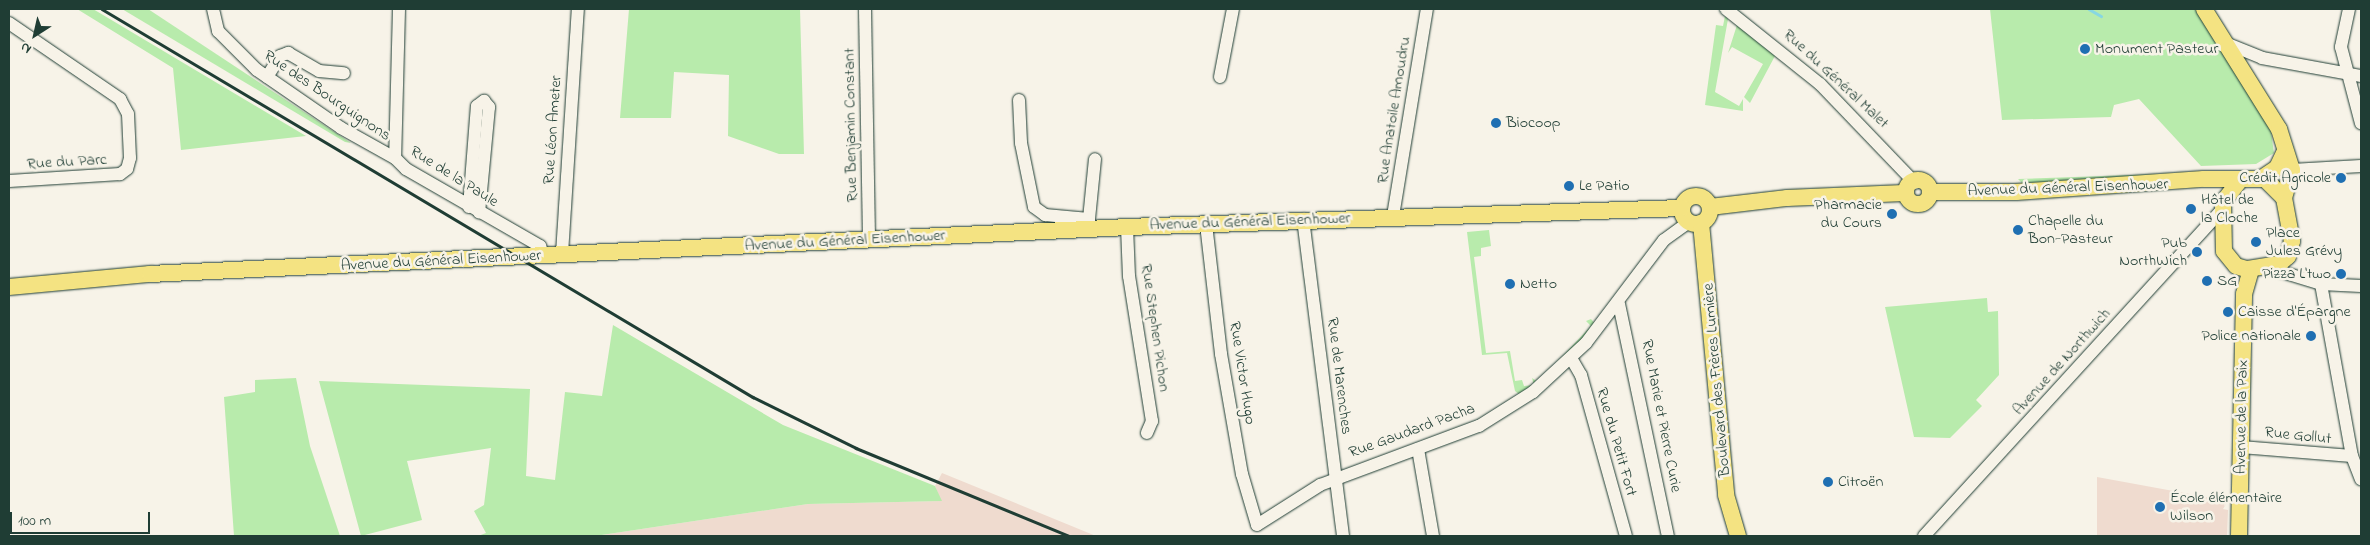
<!DOCTYPE html>
<html>
<head>
<meta charset="utf-8">
<style>
  body { margin:0 }
  #map { position:relative; width:2370px; height:545px; overflow:hidden; background:#f7f3e8; font-family:"Indie Flower",sans-serif }
  div>[style] { position:absolute }
  .built>* { inset:0; background:#efdbcf }
  .green>* { inset:0; background:#b8ebac }
  .stream>* { height:2.5px; margin:-1.25px; padding:0 1.25px; transform-origin:1.25px; border-radius:1.25px; background:#87d7e2 }
  .roads { filter:drop-shadow(0 0 1px #1f3d34) drop-shadow(0 0 1px #1f3d34) }
  .minor>* { height:12px; margin:-6px; padding:0 6px; transform-origin:6px; border-radius:6px; background:#f7f3e8 }
  .major>* { height:16px; margin:-8px; padding:0 8px; transform-origin:8px; border-radius:8px; background:#f4e382 }
  .major>.ring { margin:-8px; padding:0; box-sizing:content-box; background:none; border:16px solid #f4e382; border-radius:50% }
  .rail>* { height:2.5px; margin:-1.25px; padding:0 1.25px; transform-origin:1.25px; border-radius:1.25px; background:#1f3d34 }
  .dots>* { width:14px; height:14px; translate:-50% -50%; box-sizing:border-box; border:2px solid #f7f3e8; border-radius:50% }
  span { translate:-50% -50%; white-space:nowrap; text-align:center; line-height:1.15; -webkit-text-stroke:5px #f7f3e8; paint-order:stroke }
  .poi-label { font-size:16px; color:#1f3d34 }
  .left { translate:0 -50%; text-align:left }
  .right { translate:-100% -50%; text-align:right }
  .street-label { font-size:16px; color:#1f3d34 }
  .frame { position:absolute; inset:0; border:10px solid #1f3d34; pointer-events:none }
  .north { position:absolute; left:10px; top:10px; width:50px; height:50px; -webkit-text-stroke:4px #f7f3e8; paint-order:stroke; rotate:215deg; font-size:14px; font-weight:700; line-height:20px; text-align:center; color:#1f3d34 }
  .north::after { content:''; display:block; margin:auto; width:18px; height:22px; background:#1f3d34; clip-path:polygon(50% 0,100% 100%,50% 72%,0 100%) }
  .scale { position:absolute; left:10px; top:512px; width:140px; height:22px; box-sizing:border-box; border:2px solid #1f3d34; border-top:0; padding-left:6px; font-size:15px; line-height:18px; white-space:nowrap; color:#1f3d34; -webkit-text-stroke:4px #f7f3e8; paint-order:stroke }
</style>
</head>
<body>
<div id="map">
  <div class="built">
    <div style="clip-path:polygon(942px 473px,1096px 536px,595px 536px,808px 504px,941px 501px,935px 486px)"></div>
    <div style="clip-path:polygon(2097px 477px,2228px 501px,2223px 509px,2228px 510px,2227px 536px,2097px 536px)"></div>
  </div>
  <div class="green">
    <div style="clip-path:polygon(77px 9px,93px 9px,306px 136px,181px 150px,173px 68px)"></div>
    <div style="clip-path:polygon(122px 9px,148px 9px,351px 143px,345px 142px)"></div>
    <div style="clip-path:polygon(629px 9px,800px 9px,804px 154px,779px 154px,728px 136px,729px 75px,674px 72px,671px 118px,620px 118px)"></div>
    <div style="clip-path:polygon(1990px 9px,2195px 9px,2270px 125px,2274px 153px,2256px 164px,2201px 166px,2139px 99px,2114px 105px,2111px 117px,2002px 120px)"></div>
    <div style="clip-path:polygon(1725px 16px,1728px 19px,1715px 92px,1739px 106px,1743px 99px,1743px 111px,1705px 105px,1716px 25px,1723px 26px)"></div>
    <div style="clip-path:polygon(1737px 25px,1776px 54px,1750px 103px,1744px 97px,1763px 64px,1732px 47px,1728px 53px)"></div>
    <div style="clip-path:polygon(2161px 174px,2153px 179px,2022px 183px,2018px 179px)"></div>
    <div style="clip-path:polygon(1489px 230px,1491px 246px,1481px 248px,1481px 256px,1474px 257px,1486px 353px,1510px 351px,1515px 381px,1522px 380px,1524px 386px,1534px 385px,1532px 378px,1538px 382px,1591px 326px,1586px 321px,1591px 319px,1596px 325px,1543px 380px,1520px 395px,1515px 391px,1507px 353px,1482px 355px,1467px 232px)"></div>
    <div style="clip-path:polygon(1987px 298px,1988px 312px,1998px 311px,1999px 375px,1976px 400px,1982px 406px,1950px 438px,1914px 437px,1885px 307px)"></div>
    <div style="clip-path:polygon(613px 325px,783px 425px,935px 486px,942px 501px,808px 504px,595px 536px,478px 536px,486px 533px,474px 511px,484px 505px,491px 448px,407px 461px,422px 520px,361px 536px,319px 381px,530px 389px,526px 476px,555px 480px,565px 392px,602px 396px)"></div>
    <div style="clip-path:polygon(296px 378px,310px 446px,340px 536px,234px 536px,224px 397px,255px 392px,255px 380px)"></div>
  </div>
  <div class="stream">
    <div style="left:2089px;top:9px;width:14px;rotate:30deg"></div>
  </div>
  <div class="roads">
    <div class="minor">
      <div style="left:213px;top:9px;width:23px;rotate:77deg"></div>
      <div style="left:218px;top:31px;width:55px;rotate:45deg"></div>
      <div style="left:257px;top:70px;width:102px;rotate:34.6deg"></div>
      <div style="left:341px;top:128px;width:62px;rotate:29.1deg"></div>
      <div style="left:399px;top:9px;width:149px;rotate:91.5deg"></div>
      <div style="left:395px;top:158px;width:16px;rotate:45deg"></div>
      <div style="left:406px;top:169px;width:155px;rotate:29.9deg"></div>
      <div style="left:540px;top:246px;width:10px;rotate:73deg"></div>
      <div style="left:865px;top:9px;width:231px;rotate:89deg"></div>
      <div style="left:1726px;top:9px;width:120px;rotate:38.6deg"></div>
      <div style="left:1820px;top:84px;width:137px;rotate:46.2deg"></div>
      <div style="left:2349px;top:9px;width:39px;rotate:102deg"></div>
      <div style="left:2341px;top:47px;width:79px;rotate:75.3deg"></div>
      <div style="left:9px;top:23px;width:135px;rotate:34.4deg"></div>
      <div style="left:120px;top:99px;width:17px;rotate:62deg"></div>
      <div style="left:128px;top:114px;width:44px;rotate:87.4deg"></div>
      <div style="left:130px;top:158px;width:11px;rotate:105deg"></div>
      <div style="left:127px;top:169px;width:9px;rotate:144deg"></div>
      <div style="left:120px;top:174px;width:111px;rotate:176.4deg"></div>
      <div style="left:2228px;top:44px;width:37px;rotate:22deg"></div>
      <div style="left:2262px;top:58px;width:101px;rotate:10.3deg"></div>
      <div style="left:267px;top:77px;width:25px;rotate:-58deg"></div>
      <div style="left:280px;top:56px;width:9px;rotate:-21deg"></div>
      <div style="left:288px;top:53px;width:36px;rotate:30deg"></div>
      <div style="left:319px;top:71px;width:25px;rotate:5deg"></div>
      <div style="left:1220px;top:77px;width:69px;rotate:-79.2deg"></div>
      <div style="left:1019px;top:100px;width:43px;rotate:87.3deg"></div>
      <div style="left:1021px;top:143px;width:65px;rotate:78.5deg"></div>
      <div style="left:1034px;top:207px;width:14px;rotate:36deg"></div>
      <div style="left:1045px;top:215px;width:44px;rotate:5.2deg"></div>
      <div style="left:1089px;top:219px;width:10px;rotate:90deg"></div>
      <div style="left:2292px;top:170px;width:69px;rotate:-3.3deg"></div>
      <div style="left:469px;top:207px;width:101px;rotate:-85.5deg"></div>
      <div style="left:477px;top:106px;width:9px;rotate:-36deg"></div>
      <div style="left:484px;top:101px;width:8px;rotate:50deg"></div>
      <div style="left:489px;top:107px;width:106px;rotate:95.4deg"></div>
      <div style="left:1393px;top:216px;width:210px;rotate:-80.7deg"></div>
      <div style="left:1089px;top:219px;width:60px;rotate:-84.3deg"></div>
      <div style="left:1303px;top:219px;width:320px;rotate:82.8deg"></div>
      <div style="left:1206px;top:224px;width:131px;rotate:83.4deg"></div>
      <div style="left:1221px;top:354px;width:122px;rotate:80.1deg"></div>
      <div style="left:1242px;top:474px;width:53px;rotate:73.6deg"></div>
      <div style="left:1257px;top:525px;width:75px;rotate:-32.4deg"></div>
      <div style="left:1320px;top:485px;width:170px;rotate:-20.4deg"></div>
      <div style="left:1479px;top:426px;width:64px;rotate:-32.2deg"></div>
      <div style="left:1533px;top:392px;width:72px;rotate:-42.8deg"></div>
      <div style="left:1586px;top:343px;width:129px;rotate:-52.9deg"></div>
      <div style="left:1664px;top:240px;width:31px;rotate:-36deg"></div>
      <div style="left:1127px;top:227px;width:49px;rotate:87.7deg"></div>
      <div style="left:1129px;top:276px;width:147px;rotate:81deg"></div>
      <div style="left:1152px;top:421px;width:13px;rotate:113deg"></div>
      <div style="left:562px;top:254px;width:246px;rotate:-86.3deg"></div>
      <div style="left:2269px;top:268px;width:54px;rotate:17.1deg"></div>
      <div style="left:2321px;top:284px;width:40px;rotate:2.9deg"></div>
      <div style="left:2321px;top:284px;width:175px;rotate:79.8deg"></div>
      <div style="left:2352px;top:456px;width:25px;rotate:69deg"></div>
      <div style="left:1619px;top:304px;width:237px;rotate:78.1deg"></div>
      <div style="left:1571px;top:358px;width:20px;rotate:60deg"></div>
      <div style="left:1581px;top:375px;width:167px;rotate:74.4deg"></div>
      <div style="left:2241px;top:447px;width:111px;rotate:4.6deg"></div>
      <div style="left:1418px;top:449px;width:88px;rotate:80.2deg"></div>
      <div style="left:1924px;top:536px;width:444px;rotate:-47.6deg"></div>
    </div>
    <div class="major">
      <div style="left:2204px;top:9px;width:142px;rotate:58deg"></div>
      <div style="left:2279px;top:129px;width:43px;rotate:72.4deg"></div>
      <div style="left:2292px;top:170px;width:29px;rotate:106deg"></div>
      <div style="left:2262px;top:178px;width:18px;rotate:-34deg"></div>
      <div style="left:2277px;top:168px;width:19px;rotate:-65deg"></div>
      <div class="ring" style="left:1906px;top:180px;width:8px;height:8px"></div>
      <div style="left:1932px;top:192px;width:84px"></div>
      <div style="left:2016px;top:192px;width:188px;rotate:-4deg"></div>
      <div style="left:2204px;top:179px;width:61px"></div>
      <div style="left:2265px;top:179px;width:27px;rotate:45deg"></div>
      <div style="left:2284px;top:198px;width:44px;rotate:79.5deg"></div>
      <div style="left:2292px;top:241px;width:16px;rotate:105deg"></div>
      <div style="left:2288px;top:256px;width:12px;rotate:138deg"></div>
      <div style="left:2279px;top:264px;width:33px;rotate:171deg"></div>
      <div style="left:2246px;top:269px;width:10px;rotate:-163deg"></div>
      <div style="left:2236px;top:266px;width:19px;rotate:-129deg"></div>
      <div style="left:2224px;top:251px;width:49px;rotate:-91.2deg"></div>
      <div style="left:2223px;top:202px;width:29px;rotate:-52deg"></div>
      <div class="ring" style="left:1682px;top:196px;width:12px;height:12px"></div>
      <div style="left:1710px;top:207px;width:78px;rotate:-6.7deg"></div>
      <div style="left:1787px;top:198px;width:117px;rotate:-2.4deg"></div>
      <div style="left:1701px;top:223px;width:273px;rotate:84.7deg"></div>
      <div style="left:1726px;top:495px;width:43px;rotate:73.7deg"></div>
      <div style="left:9px;top:287px;width:142px;rotate:-5.3deg"></div>
      <div style="left:150px;top:274px;width:978px;rotate:-2.75deg"></div>
      <div style="left:1127px;top:227px;width:555px;rotate:-1.96deg"></div>
      <div style="left:2239px;top:536px;width:242px;rotate:-88.8deg"></div>
      <div style="left:2244px;top:294px;width:26px;rotate:-74deg"></div>
    </div>
  </div>
  <div class="rail">
    <div style="left:102px;top:9px;width:758px;rotate:30.8deg"></div>
    <div style="left:753px;top:397px;width:115px;rotate:26.3deg"></div>
    <div style="left:856px;top:448px;width:230px;rotate:22.4deg"></div>
  </div>
  <div class="dots">
    <div style="left:2085px;top:49px;background:#1f6fb2"></div>
    <div style="left:1496px;top:123px;background:#1f6fb2"></div>
    <div style="left:2341px;top:178px;background:#1f6fb2"></div>
    <div style="left:1569px;top:186px;background:#1f6fb2"></div>
    <div style="left:2191px;top:209px;background:#1f6fb2"></div>
    <div style="left:1892px;top:214px;background:#1f6fb2"></div>
    <div style="left:2018px;top:230px;background:#1f6fb2"></div>
    <div style="left:2256px;top:242px;background:#1f6fb2"></div>
    <div style="left:2197px;top:252px;background:#1f6fb2"></div>
    <div style="left:2341px;top:274px;background:#1f6fb2"></div>
    <div style="left:2207px;top:281px;background:#1f6fb2"></div>
    <div style="left:1510px;top:284px;background:#1f6fb2"></div>
    <div style="left:2228px;top:312px;background:#1f6fb2"></div>
    <div style="left:2311px;top:336px;background:#1f6fb2"></div>
    <div style="left:1828px;top:482px;background:#1f6fb2"></div>
    <div style="left:2160px;top:507px;background:#1f6fb2"></div>
  </div>
  <div class="poi-label">
    <span class="left" style="left:2095px;top:49px">Monument Pasteur</span>
    <span class="left" style="left:1506px;top:123px">Biocoop</span>
    <span class="right" style="left:2331px;top:178px">Crédit Agricole</span>
    <span class="left" style="left:1579px;top:186px">Le Patio</span>
    <span class="left" style="left:2201px;top:209px">Hôtel de<br>la Cloche</span>
    <span class="right" style="left:1882px;top:214px">Pharmacie<br>du Cours</span>
    <span class="left" style="left:2028px;top:230px">Chapelle du<br>Bon-Pasteur</span>
    <span class="left" style="left:2266px;top:242px">Place<br>Jules Grévy</span>
    <span class="right" style="left:2187px;top:252px">Pub<br>NorthWich</span>
    <span class="right" style="left:2331px;top:274px">Pizza L'two</span>
    <span class="left" style="left:2217px;top:281px">SG</span>
    <span class="left" style="left:1520px;top:284px">Netto</span>
    <span class="left" style="left:2238px;top:312px">Caisse d'Épargne</span>
    <span class="right" style="left:2301px;top:336px">Police nationale</span>
    <span class="left" style="left:1838px;top:482px">Citroën</span>
    <span class="left" style="left:2170px;top:507px">École élémentaire<br>Wilson</span>
  </div>
  <div class="street-label">
    <span style="left:1836px;top:79px;rotate:43deg">Rue du Général Malet</span>
    <span style="left:327px;top:96px;rotate:34deg">Rue des Bourguignons</span>
    <span style="left:1394px;top:110px;rotate:-81deg">Rue Anatoile Amoudru</span>
    <span style="left:851px;top:125px;rotate:-91deg">Rue Benjamin Constant</span>
    <span style="left:553px;top:130px;rotate:-86deg">Rue Léon Ameter</span>
    <span style="left:67px;top:162px;rotate:-3deg">Rue du Parc</span>
    <span style="left:454px;top:177px;rotate:32deg">Rue de la Paule</span>
    <span style="left:2068px;top:188px;rotate:-2deg">Avenue du Général Eisenhower</span>
    <span style="left:1250px;top:222px;rotate:-2deg">Avenue du Général Eisenhower</span>
    <span style="left:845px;top:241px;rotate:-3deg">Avenue du Général Eisenhower</span>
    <span style="left:441px;top:261px;rotate:-3deg">Avenue du Général Eisenhower</span>
    <span style="left:1155px;top:328px;rotate:82deg">Rue Stephen Pichon</span>
    <span style="left:2062px;top:362px;rotate:-48deg">Avenue de Northwich</span>
    <span style="left:1242px;top:373px;rotate:81deg">Rue Victor Hugo</span>
    <span style="left:1339px;top:376px;rotate:83deg">Rue de Marenches</span>
    <span style="left:1717px;top:380px;rotate:-95deg">Boulevard des Frères Lumière</span>
    <span style="left:1661px;top:416px;rotate:79deg">Rue Marie et Pierre Curie</span>
    <span style="left:2242px;top:417px;rotate:-89deg">Avenue de la Paix</span>
    <span style="left:1412px;top:431px;rotate:-20deg">Rue Gaudard Pacha</span>
    <span style="left:2298px;top:436px;rotate:6deg">Rue Gollut</span>
    <span style="left:1616px;top:442px;rotate:74deg">Rue du Petit Fort</span>
  </div>
  <div class="frame"></div>
  <div class="north">N</div>
  <div class="scale">100 m</div>
</div>
</body>
</html>
